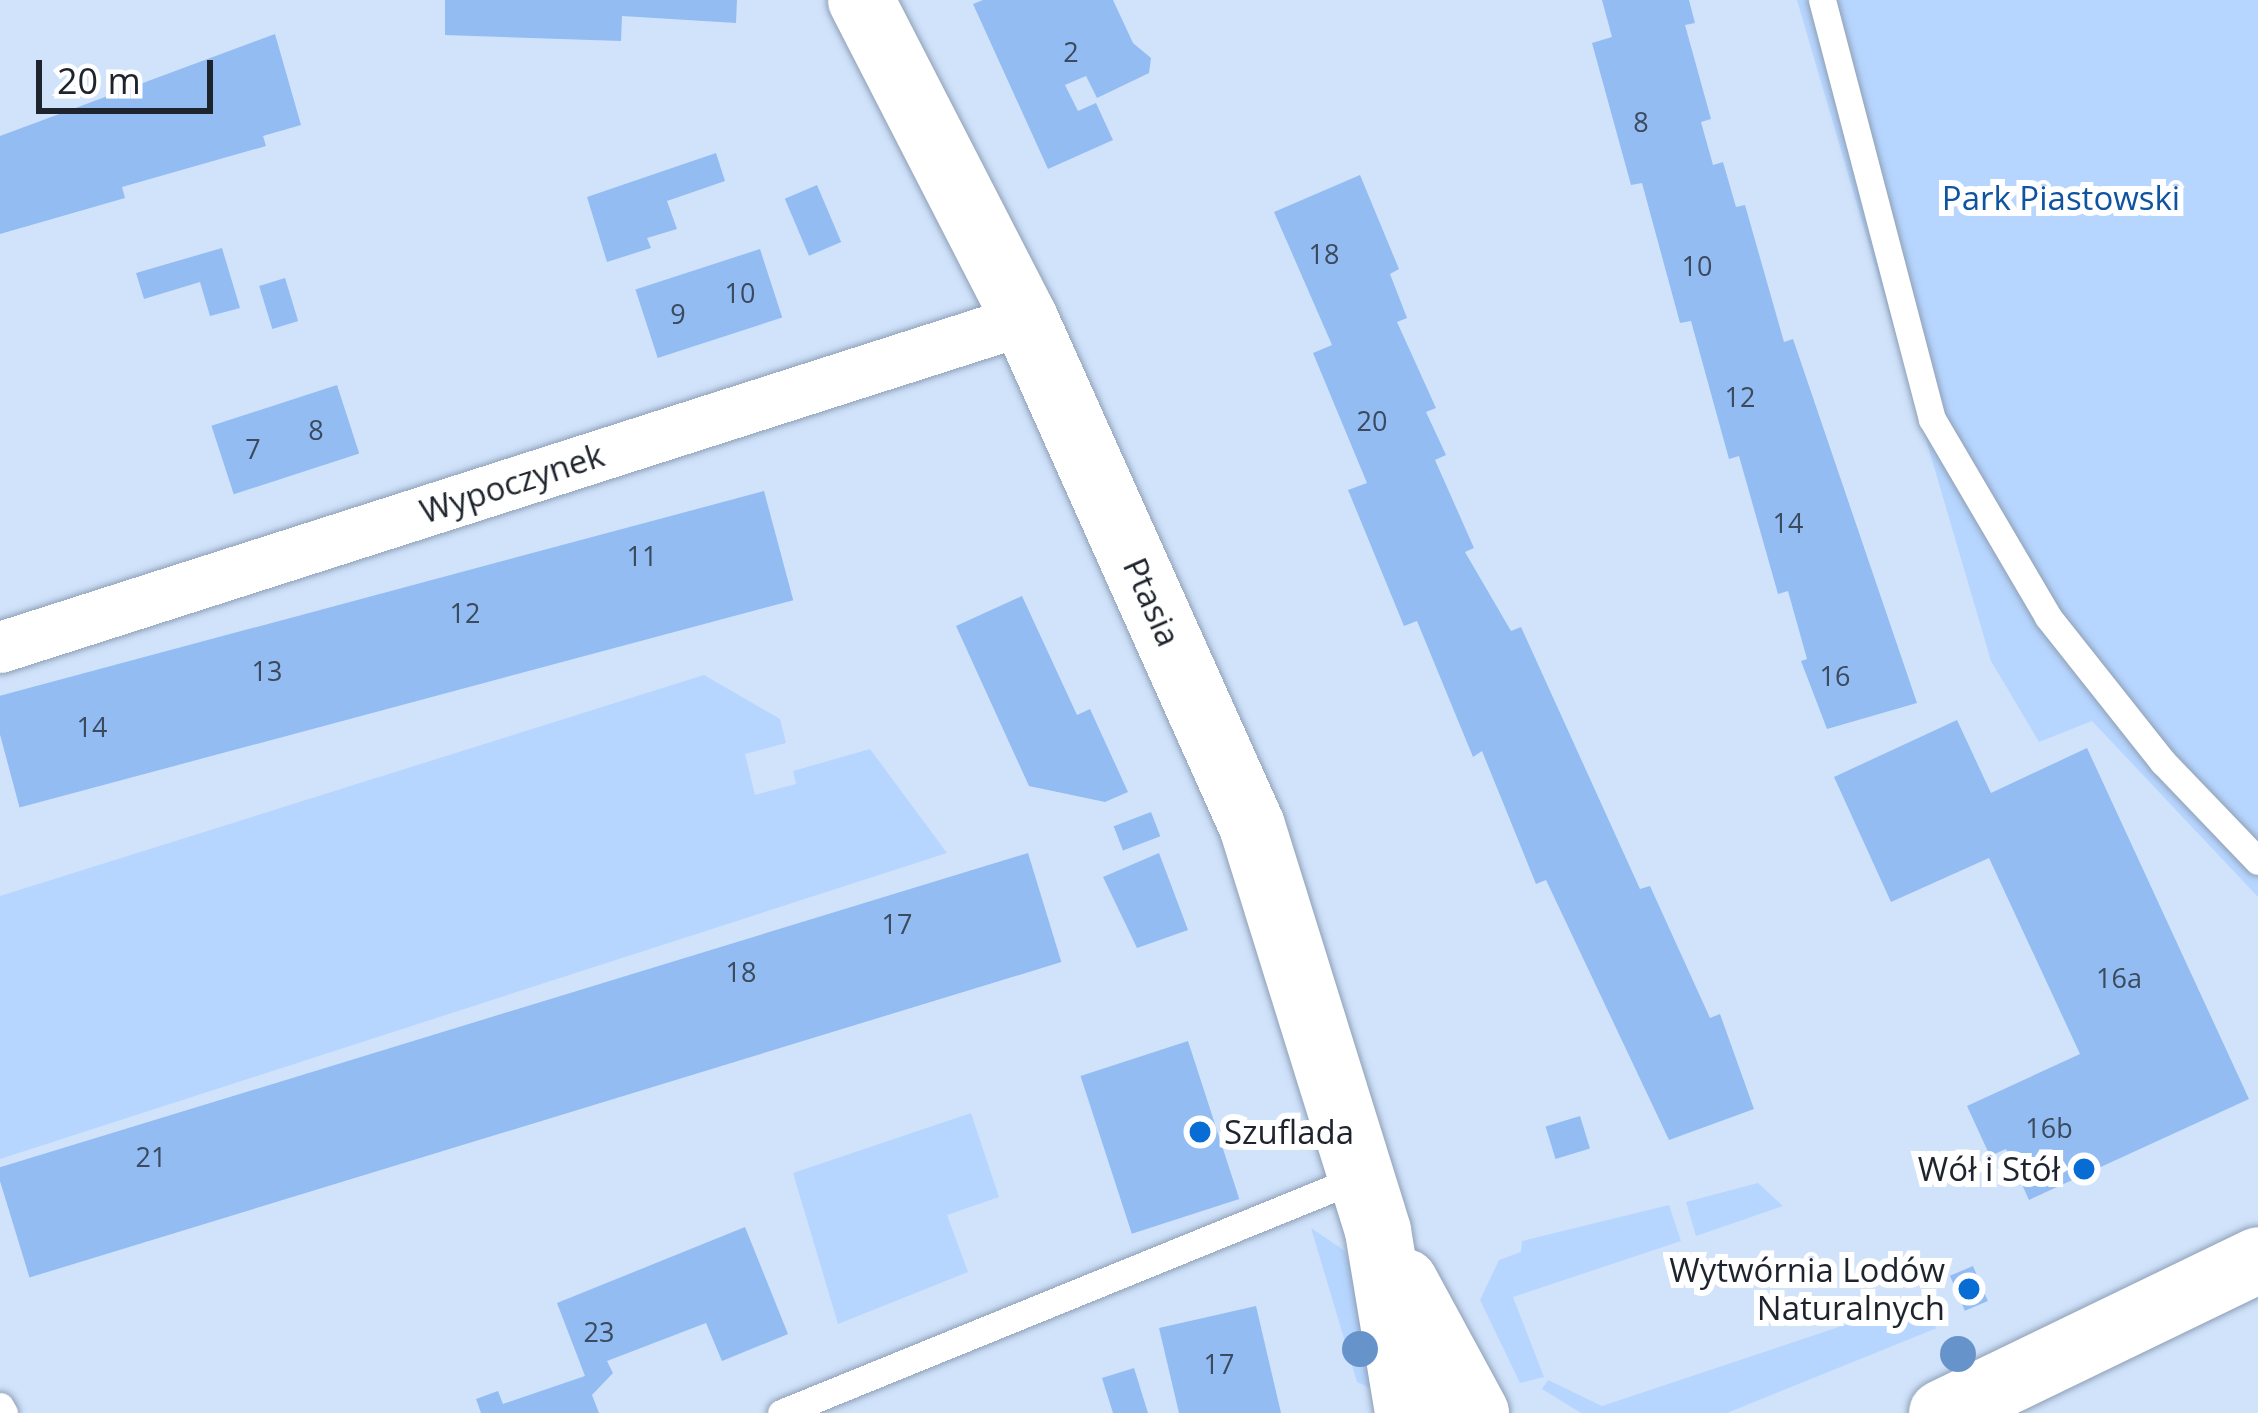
<!DOCTYPE html>
<html>
<head>
<meta charset="utf-8">
<style>
  body { margin:0 }
  #map { position:relative; width:2258px; height:1413px; overflow:hidden; background:#d0e3fb; font-family:"Open Sans",sans-serif }
  div>[style] { position:absolute }
  .green>* { inset:0; background:#b7d6ff }
  .building>* { inset:0; background:#93bcf2; transform-origin:0 0 }
  .roads { filter:drop-shadow(0 0 3px #8e9fb6) drop-shadow(0 0 3px #8e9fb6) }
  .lane>* { height:27px; margin:-13.5px; padding:0 13.5px; transform-origin:13.5px; border-radius:13.5px; background:#fff }
  .street>* { height:51px; margin:-25.5px; padding:0 25.5px; transform-origin:25.5px; border-radius:25.5px; background:#fff }
  .secondary>* { height:66px; margin:-33px; padding:0 33px; transform-origin:33px; border-radius:33px; background:#fff }
  .trees>* { width:36px; height:36px; margin:-18px; border-radius:50%; background:#6694ca }
  .dots>* { width:33px; height:33px; translate:-50% -50%; box-sizing:border-box; border:6px solid #fff; border-radius:50% }
  span { translate:-50% -50%; white-space:nowrap; text-align:center; line-height:1.15; -webkit-text-stroke:12px #fff; paint-order:stroke }
  .number-label { font-size:27px; color:#3b4a5e }
  .number-label span { -webkit-text-stroke-width:0 }
  .park-label { font-size:33px; color:#0f54a2 }
  .street-label { font-size:33px; color:#1e242d }
  .poi-label { font-size:33px; color:#1e242d }
  .left { translate:0 -50%; text-align:left }
  .right { translate:-100% -50%; text-align:right }
  .scale { position:absolute; left:36px; top:60px; width:177px; height:54px; box-sizing:border-box; border:6px solid #1e242d; border-top:0; padding-left:15px; font-size:36px; line-height:42px; white-space:nowrap; color:#1e242d; -webkit-text-stroke:9px #fff; paint-order:stroke }
</style>
</head>
<body>
<div id="map">
  <div class="green">
    <div style="clip-path:polygon(1797px 0,2258px 0,2258px 897px,2092px 721px,2039px 742px,1991px 661px)"></div>
    <div style="clip-path:polygon(704px 675px,780px 719px,786px 743px,745px 754px,755px 795px,796px 784px,793px 771px,870px 749px,947px 853px,0 1159px,0 896px)"></div>
    <div style="clip-path:polygon(971px 1113px,999px 1197px,947px 1215px,968px 1272px,838px 1324px,793px 1173px)"></div>
    <div style="clip-path:polygon(1758px 1183px,1783px 1206px,1696px 1236px,1686px 1202px)"></div>
    <div style="clip-path:polygon(1669px 1205px,1681px 1241px,1513px 1297px,1544px 1377px,1520px 1383px,1480px 1300px,1499px 1260px,1521px 1252px,1522px 1241px)"></div>
    <div style="clip-path:polygon(1311px 1228px,1345px 1251px,1391px 1397px,1357px 1382px)"></div>
    <div style="clip-path:polygon(1902px 1306px,1937px 1328px,1727px 1413px,1581px 1413px,1542px 1389px,1548px 1380px,1602px 1406px)"></div>
  </div>
  <div class="building">
    <div style="clip-path:polygon(445px 0,737px 0,736px 23px,622px 16px,621px 41px,445px 35px)"></div>
    <div style="clip-path:polygon(983px 0,1113px 0,1133px 43px,1151px 58px,1149px 73px,1097px 98px,1086px 76px,1065px 85px,1078px 111px,1096px 103px,1113px 140px,1048px 169px,973px 4px)"></div>
    <div style="clip-path:polygon(1602px 0,1689px 0,1695px 23px,1685px 25px,1711px 119px,1701px 122px,1713px 165px,1723px 162px,1736px 207px,1745px 205px,1784px 342px,1793px 339px,1917px 703px,1827px 729px,1801px 661px,1807px 659px,1788px 591px,1778px 594px,1739px 456px,1729px 459px,1691px 321px,1680px 323px,1642px 183px,1631px 185px,1592px 43px,1612px 37px)"></div>
    <div style="clip-path:polygon(275px 34px,301px 125px,263px 136px,266px 146px,122px 187px,125px 198px,0 234px,0 136px)"></div>
    <div style="clip-path:polygon(716px 153px,725px 181px,667px 201px,677px 229px,647px 238px,651px 248px,607px 262px,587px 197px)"></div>
    <div style="clip-path:polygon(1360px 175px,1399px 269px,1390px 274px,1407px 318px,1397px 322px,1436px 408px,1426px 412px,1446px 455px,1435px 460px,1474px 548px,1465px 552px,1511px 631px,1521px 627px,1640px 889px,1650px 886px,1710px 1018px,1720px 1014px,1754px 1109px,1669px 1140px,1546px 880px,1536px 884px,1482px 751px,1473px 757px,1417px 621px,1404px 626px,1348px 490px,1367px 483px,1313px 353px,1332px 345px,1274px 212px)"></div>
    <div style="left:817px;top:185px;width:62px;height:35px;rotate:67deg"></div>
    <div style="clip-path:polygon(222px 248px,240px 308px,210px 316px,200px 282px,144px 299px,136px 273px)"></div>
    <div style="left:760px;top:249px;width:72px;height:131px;rotate:72deg"></div>
    <div style="left:285px;top:278px;width:45px;height:27px;rotate:73deg"></div>
    <div style="left:337px;top:385px;width:72px;height:132px;rotate:72deg"></div>
    <div style="left:764px;top:491px;width:113px;height:801px;rotate:75deg"></div>
    <div style="clip-path:polygon(1022px 596px,1077px 715px,1090px 709px,1128px 792px,1105px 802px,1029px 786px,956px 626px)"></div>
    <div style="clip-path:polygon(1957px 720px,1991px 793px,2087px 748px,2249px 1099px,2029px 1200px,2006px 1149px,1990px 1156px,1967px 1106px,2080px 1054px,1989px 858px,1891px 902px,1834px 777px)"></div>
    <div style="left:1151px;top:812px;width:26px;height:40px;rotate:69deg"></div>
    <div style="left:1028px;top:853px;width:114px;height:1079px;rotate:73deg"></div>
    <div style="clip-path:polygon(1159px 853px,1188px 930px,1137px 948px,1103px 877px)"></div>
    <div style="left:1188px;top:1041px;width:166px;height:113px;rotate:72deg"></div>
    <div style="left:1580px;top:1116px;width:34px;height:36px;rotate:73deg"></div>
    <div style="clip-path:polygon(745px 1227px,788px 1334px,722px 1361px,706px 1323px,607px 1361px,613px 1373px,592px 1395px,599px 1413px,481px 1413px,476px 1399px,498px 1391px,503px 1404px,585px 1376px,557px 1303px)"></div>
    <div style="left:1973px;top:1266px;width:38px;height:25px;rotate:67deg"></div>
    <div style="clip-path:polygon(1256px 1306px,1281px 1413px,1179px 1413px,1159px 1328px)"></div>
    <div style="clip-path:polygon(1134px 1368px,1148px 1413px,1113px 1413px,1102px 1378px)"></div>
  </div>
  <div class="roads">
    <div class="lane">
      <div style="left:1822px;top:0;width:433px;rotate:75.3deg"></div>
      <div style="left:1932px;top:419px;width:229px;rotate:59.6deg"></div>
      <div style="left:2048px;top:617px;width:185px;rotate:51.6deg"></div>
      <div style="left:2163px;top:762px;width:137px;rotate:46.2deg"></div>
      <div style="left:0;top:1406px;width:8px;rotate:60deg"></div>
      <div style="left:781px;top:1413px;width:628px;rotate:-22.16deg"></div>
    </div>
    <div class="street">
      <div style="left:0;top:647px;width:1076px;rotate:-17.74deg"></div>
    </div>
    <div class="secondary">
      <div style="left:861px;top:0;width:359px;rotate:62.8deg"></div>
      <div style="left:1025px;top:319px;width:555px;rotate:65.88deg"></div>
      <div style="left:1252px;top:826px;width:424px;rotate:72.7deg"></div>
      <div style="left:1378px;top:1231px;width:184px;rotate:80.6deg"></div>
      <div style="left:1405px;top:1282px;width:149px;rotate:61.5deg"></div>
      <div style="left:1942px;top:1413px;width:351px;rotate:-25.8deg"></div>
    </div>
  </div>
  <div class="trees">
    <div style="left:1360px;top:1349px"></div>
    <div style="left:1958px;top:1354px"></div>
  </div>
  <div class="dots">
    <div style="left:1200px;top:1132px;background:#076cd4"></div>
    <div style="left:2084px;top:1169px;background:#076cd4"></div>
    <div style="left:1969px;top:1289px;background:#076cd4"></div>
  </div>
  <div class="number-label">
    <span style="left:1071px;top:52px">2</span>
    <span style="left:1641px;top:122px">8</span>
    <span style="left:1324px;top:254px">18</span>
    <span style="left:1697px;top:266px">10</span>
    <span style="left:740px;top:293px">10</span>
    <span style="left:678px;top:314px">9</span>
    <span style="left:1740px;top:397px">12</span>
    <span style="left:1372px;top:421px">20</span>
    <span style="left:316px;top:430px">8</span>
    <span style="left:253px;top:449px">7</span>
    <span style="left:1788px;top:523px">14</span>
    <span style="left:642px;top:556px">11</span>
    <span style="left:465px;top:613px">12</span>
    <span style="left:267px;top:671px">13</span>
    <span style="left:1835px;top:676px">16</span>
    <span style="left:92px;top:727px">14</span>
    <span style="left:897px;top:924px">17</span>
    <span style="left:741px;top:972px">18</span>
    <span style="left:2119px;top:978px">16a</span>
    <span style="left:2049px;top:1128px">16b</span>
    <span style="left:151px;top:1157px">21</span>
    <span style="left:599px;top:1332px">23</span>
    <span style="left:1219px;top:1364px">17</span>
  </div>
  <div class="park-label">
    <span style="left:2061px;top:198px">Park Piastowski</span>
  </div>
  <div class="street-label">
    <span style="left:512px;top:483px;rotate:-18deg">Wypoczynek</span>
    <span style="left:1152px;top:602px;rotate:66deg">Ptasia</span>
  </div>
  <div class="poi-label">
    <span class="left" style="left:1224px;top:1132px">Szuflada</span>
    <span class="right" style="left:2060px;top:1169px">Wół i Stół</span>
    <span class="right" style="left:1945px;top:1289px">Wytwórnia Lodów<br>Naturalnych</span>
  </div>
  <div class="scale">20 m</div>
</div>
</body>
</html>
